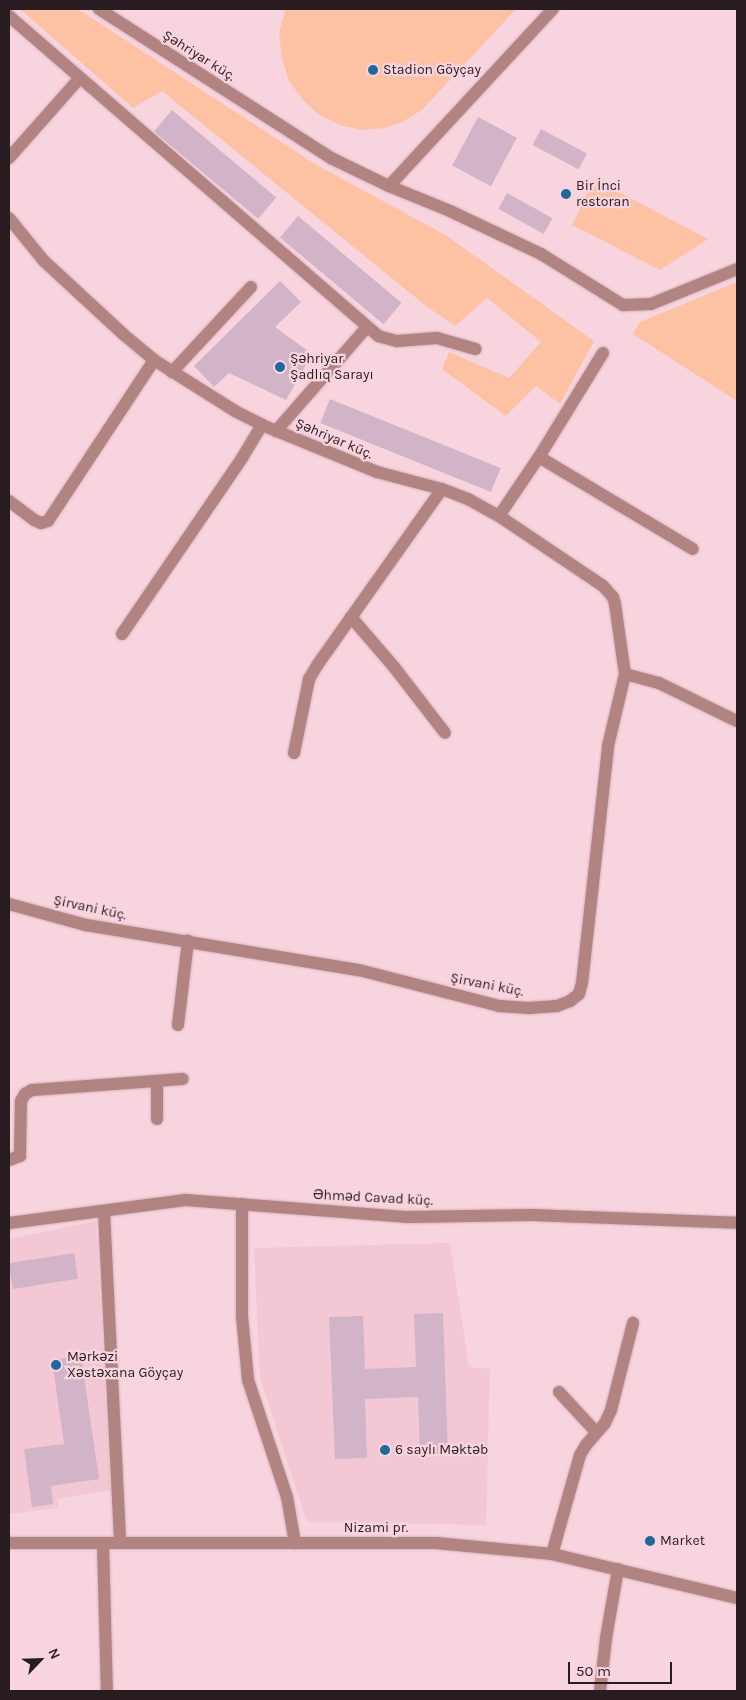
<!DOCTYPE html>
<html>
<head>
<meta charset="utf-8">
<style>
  body { margin:0 }
  #map { position:relative; width:746px; height:1700px; overflow:hidden; background:#f8d4de; font-family:Karla,sans-serif }
  div>[style] { position:absolute }
  .built>* { inset:0; background:#f3c7d3 }
  .green>* { inset:0; background:#fdc1a4 }
  .building>* { inset:0; background:#d1b4c8; transform-origin:0 0 }
  .roads { filter:drop-shadow(0 0 1px #d3b3bc) drop-shadow(0 0 1px #d3b3bc) }
  .minor>* { height:12px; margin:-6px; padding:0 6px; transform-origin:6px; border-radius:6px; background:#b28481 }
  .tertiary>* { height:12px; margin:-6px; padding:0 6px; transform-origin:6px; border-radius:6px; background:#b28481 }
  .dots>* { width:14px; height:14px; translate:-50% -50%; box-sizing:border-box; border:2px solid #f8d4de; border-radius:50% }
  span { translate:-50% -50%; white-space:nowrap; text-align:center; line-height:1.15; -webkit-text-stroke:4.5px #f8d4de; paint-order:stroke }
  .street-label { font-size:14px; color:#291c20 }
  .poi-label { font-size:14px; color:#291c20 }
  .left { translate:0 -50%; text-align:left }
  .frame { position:absolute; inset:0; border:10px solid #291c20; pointer-events:none }
  .north { position:absolute; left:15px; top:1635px; width:50px; height:50px; -webkit-text-stroke:4px #f8d4de; paint-order:stroke; rotate:66deg; font-size:14px; font-weight:700; line-height:20px; text-align:center; color:#291c20 }
  .north::after { content:''; display:block; margin:auto; width:18px; height:22px; background:#291c20; clip-path:polygon(50% 0,100% 100%,50% 72%,0 100%) }
  .scale { position:absolute; left:568px; top:1662px; width:104px; height:22px; box-sizing:border-box; border:2px solid #291c20; border-top:0; padding-left:6px; font-size:15px; line-height:18px; white-space:nowrap; color:#291c20; -webkit-text-stroke:4px #f8d4de; paint-order:stroke }
</style>
</head>
<body>
<div id="map">
  <div class="built">
    <div style="clip-path:polygon(96px 1221px,110px 1490px,58px 1499px,58px 1508px,9px 1514px,9px 1239px)"></div>
    <div style="clip-path:polygon(450px 1243px,469px 1367px,490px 1369px,486px 1525px,307px 1522px,260px 1378px,254px 1248px)"></div>
  </div>
  <div class="green">
    <div style="clip-path:polygon(20px 9px,78px 9px,315px 164px,447px 236px,594px 341px,560px 404px,536px 386px,506px 416px,442px 369px,449px 352px,509px 378px,541px 342px,487px 298px,455px 326px,426px 306px,162px 91px,133px 108px)"></div>
    <div style="clip-path:polygon(286px 9px,516px 9px,422px 110px,402px 122px,384px 128px,363px 130px,339px 125px,318px 114px,303px 100px,289px 81px,282px 59px,279px 32px)"></div>
    <div style="clip-path:polygon(594px 179px,708px 239px,660px 270px,572px 225px)"></div>
    <div style="clip-path:polygon(737px 282px,737px 401px,633px 334px,640px 322px)"></div>
  </div>
  <div class="building">
    <div style="left:172px;top:110px;width:136px;height:28px;rotate:40deg"></div>
    <div style="left:478px;top:117px;width:44px;height:55px;rotate:28deg"></div>
    <div style="left:541px;top:129px;width:52px;height:18px;rotate:28deg"></div>
    <div style="left:507px;top:193px;width:52px;height:18px;rotate:29deg"></div>
    <div style="left:298px;top:216px;width:135px;height:28px;rotate:40deg"></div>
    <div style="clip-path:polygon(280px 281px,301px 302px,275px 327px,312px 354px,286px 400px,229px 373px,214px 387px,194px 366px)"></div>
    <div style="left:330px;top:399px;width:184px;height:26px;rotate:22deg"></div>
    <div style="left:74px;top:1253px;width:26px;height:66px;rotate:81deg"></div>
    <div style="clip-path:polygon(443px 1313px,448px 1453px,420px 1454px,418px 1397px,365px 1399px,367px 1458px,335px 1459px,329px 1317px,363px 1316px,365px 1369px,416px 1367px,414px 1314px)"></div>
    <div style="clip-path:polygon(81px 1356px,99px 1479px,51px 1486px,53px 1504px,32px 1507px,24px 1449px,64px 1444px,52px 1360px)"></div>
  </div>
  <div class="roads">
    <div class="minor">
      <div style="left:99px;top:9px;width:276px;rotate:32.7deg"></div>
      <div style="left:331px;top:158px;width:64px;rotate:25.8deg"></div>
      <div style="left:389px;top:186px;width:66px;rotate:22.3deg"></div>
      <div style="left:450px;top:211px;width:101px;rotate:25.3deg"></div>
      <div style="left:541px;top:254px;width:97px;rotate:31.9deg"></div>
      <div style="left:623px;top:305px;width:28px;rotate:-2deg"></div>
      <div style="left:651px;top:304px;width:93px;rotate:-22.1deg"></div>
      <div style="left:9px;top:16px;width:488px;rotate:40.9deg"></div>
      <div style="left:378px;top:336px;width:20px;rotate:15deg"></div>
      <div style="left:397px;top:341px;width:40px;rotate:-4.3deg"></div>
      <div style="left:437px;top:338px;width:40px;rotate:16deg"></div>
      <div style="left:9px;top:158px;width:106px;rotate:-48.5deg"></div>
      <div style="left:389px;top:186px;width:241px;rotate:-47.2deg"></div>
      <div style="left:9px;top:218px;width:55px;rotate:50.9deg"></div>
      <div style="left:44px;top:261px;width:108px;rotate:42.7deg"></div>
      <div style="left:123px;top:334px;width:40px;rotate:40deg"></div>
      <div style="left:154px;top:360px;width:96px;rotate:32.2deg"></div>
      <div style="left:235px;top:411px;width:30px;rotate:27deg"></div>
      <div style="left:262px;top:425px;width:124px;rotate:22.2deg"></div>
      <div style="left:377px;top:472px;width:67px;rotate:14.7deg"></div>
      <div style="left:442px;top:489px;width:28px;rotate:21deg"></div>
      <div style="left:468px;top:499px;width:35px;rotate:29deg"></div>
      <div style="left:499px;top:516px;width:125px;rotate:33.9deg"></div>
      <div style="left:603px;top:586px;width:15px;rotate:48deg"></div>
      <div style="left:613px;top:597px;width:7px;rotate:74deg"></div>
      <div style="left:615px;top:604px;width:71px;rotate:81.9deg"></div>
      <div style="left:172px;top:372px;width:116px;rotate:-47.1deg"></div>
      <div style="left:276px;top:431px;width:138px;rotate:-48.8deg"></div>
      <div style="left:539px;top:457px;width:179px;rotate:30.9deg"></div>
      <div style="left:9px;top:501px;width:31px;rotate:37deg"></div>
      <div style="left:34px;top:520px;width:8px;rotate:23deg"></div>
      <div style="left:41px;top:523px;width:7px;rotate:-16deg"></div>
      <div style="left:48px;top:521px;width:193px;rotate:-56.6deg"></div>
      <div style="left:499px;top:516px;width:71px;rotate:-55.9deg"></div>
      <div style="left:539px;top:457px;width:122px;rotate:-58.4deg"></div>
      <div style="left:351px;top:617px;width:66px;rotate:49.3deg"></div>
      <div style="left:394px;top:667px;width:83px;rotate:52.3deg"></div>
      <div style="left:122px;top:634px;width:213px;rotate:-55.7deg"></div>
      <div style="left:242px;top:458px;width:39px;rotate:-59deg"></div>
      <div style="left:294px;top:753px;width:76px;rotate:-78.5deg"></div>
      <div style="left:309px;top:679px;width:17px;rotate:-59deg"></div>
      <div style="left:318px;top:664px;width:214px;rotate:-54.7deg"></div>
      <div style="left:9px;top:904px;width:80px;rotate:15.3deg"></div>
      <div style="left:86px;top:925px;width:277px;rotate:9.4deg"></div>
      <div style="left:359px;top:970px;width:145px;rotate:14.4deg"></div>
      <div style="left:499px;top:1006px;width:30px;rotate:4deg"></div>
      <div style="left:529px;top:1008px;width:28px;rotate:-4deg"></div>
      <div style="left:557px;top:1006px;width:14px;rotate:-21deg"></div>
      <div style="left:570px;top:1001px;width:11px;rotate:-38deg"></div>
      <div style="left:579px;top:994px;width:11px;rotate:-75deg"></div>
      <div style="left:582px;top:983px;width:238px;rotate:-83.7deg"></div>
      <div style="left:608px;top:746px;width:74px;rotate:-76.7deg"></div>
      <div style="left:625px;top:674px;width:35px;rotate:15deg"></div>
      <div style="left:659px;top:683px;width:87px;rotate:26deg"></div>
      <div style="left:178px;top:1025px;width:85px;rotate:-83.2deg"></div>
      <div style="left:157px;top:1119px;width:38px;rotate:-90deg"></div>
      <div style="left:9px;top:1160px;width:12px;rotate:-20deg"></div>
      <div style="left:20px;top:1156px;width:55px;rotate:-89deg"></div>
      <div style="left:21px;top:1101px;width:8px;rotate:-60deg"></div>
      <div style="left:25px;top:1094px;width:8px;rotate:-30deg"></div>
      <div style="left:32px;top:1090px;width:151px;rotate:-4.2deg"></div>
      <div style="left:242px;top:1204px;width:112px;rotate:90deg"></div>
      <div style="left:242px;top:1316px;width:64px;rotate:84.6deg"></div>
      <div style="left:248px;top:1380px;width:123px;rotate:71.6deg"></div>
      <div style="left:287px;top:1497px;width:47px;rotate:80.1deg"></div>
      <div style="left:104px;top:1212px;width:330px;rotate:87.2deg"></div>
      <div style="left:9px;top:1223px;width:178px;rotate:-7.4deg"></div>
      <div style="left:186px;top:1200px;width:223px;rotate:4.4deg"></div>
      <div style="left:408px;top:1217px;width:124px;rotate:-0.9deg"></div>
      <div style="left:532px;top:1215px;width:205px;rotate:2.2deg"></div>
      <div style="left:559px;top:1392px;width:54px;rotate:47.2deg"></div>
      <div style="left:103px;top:1543px;width:148px;rotate:88.5deg"></div>
      <div style="left:552px;top:1554px;width:103px;rotate:-74.2deg"></div>
      <div style="left:580px;top:1455px;width:12px;rotate:-59deg"></div>
      <div style="left:586px;top:1445px;width:29px;rotate:-49deg"></div>
      <div style="left:605px;top:1423px;width:14px;rotate:-65deg"></div>
      <div style="left:611px;top:1410px;width:90px;rotate:-75.8deg"></div>
      <div style="left:600px;top:1691px;width:53px;rotate:-83.5deg"></div>
      <div style="left:606px;top:1638px;width:70px;rotate:-80.1deg"></div>
    </div>
    <div class="tertiary">
      <div style="left:9px;top:1543px;width:427px"></div>
      <div style="left:436px;top:1543px;width:117px;rotate:5.4deg"></div>
      <div style="left:552px;top:1554px;width:190px;rotate:13.4deg"></div>
    </div>
  </div>
  <div class="dots">
    <div style="left:373px;top:70px;background:#1f699c"></div>
    <div style="left:566px;top:194px;background:#1f699c"></div>
    <div style="left:280px;top:367px;background:#1f699c"></div>
    <div style="left:56px;top:1365px;background:#1f699c"></div>
    <div style="left:385px;top:1450px;background:#1f699c"></div>
    <div style="left:650px;top:1541px;background:#1f699c"></div>
  </div>
  <div class="street-label">
    <span style="left:199px;top:56px;rotate:32deg">Şəhriyar küç.</span>
    <span style="left:334px;top:439px;rotate:23deg">Şəhriyar küç.</span>
    <span style="left:90px;top:908px;rotate:12deg">Şirvani küç.</span>
    <span style="left:487px;top:985px;rotate:11deg">Şirvani küç.</span>
    <span style="left:373px;top:1198px;rotate:3deg">Əhməd Cavad küç.</span>
    <span style="left:376px;top:1528px">Nizami pr.</span>
  </div>
  <div class="poi-label">
    <span class="left" style="left:383px;top:70px">Stadion Göyçay</span>
    <span class="left" style="left:576px;top:194px">Bir İnci<br>restoran</span>
    <span class="left" style="left:290px;top:367px">Şəhriyar<br>Şadlıq Sarayı</span>
    <span class="left" style="left:67px;top:1365px">Mərkəzi<br>Xəstəxana Göyçay</span>
    <span class="left" style="left:395px;top:1450px">6 saylı Məktəb</span>
    <span class="left" style="left:660px;top:1541px">Market</span>
  </div>
  <div class="frame"></div>
  <div class="north">N</div>
  <div class="scale">50 m</div>
</div>
</body>
</html>
